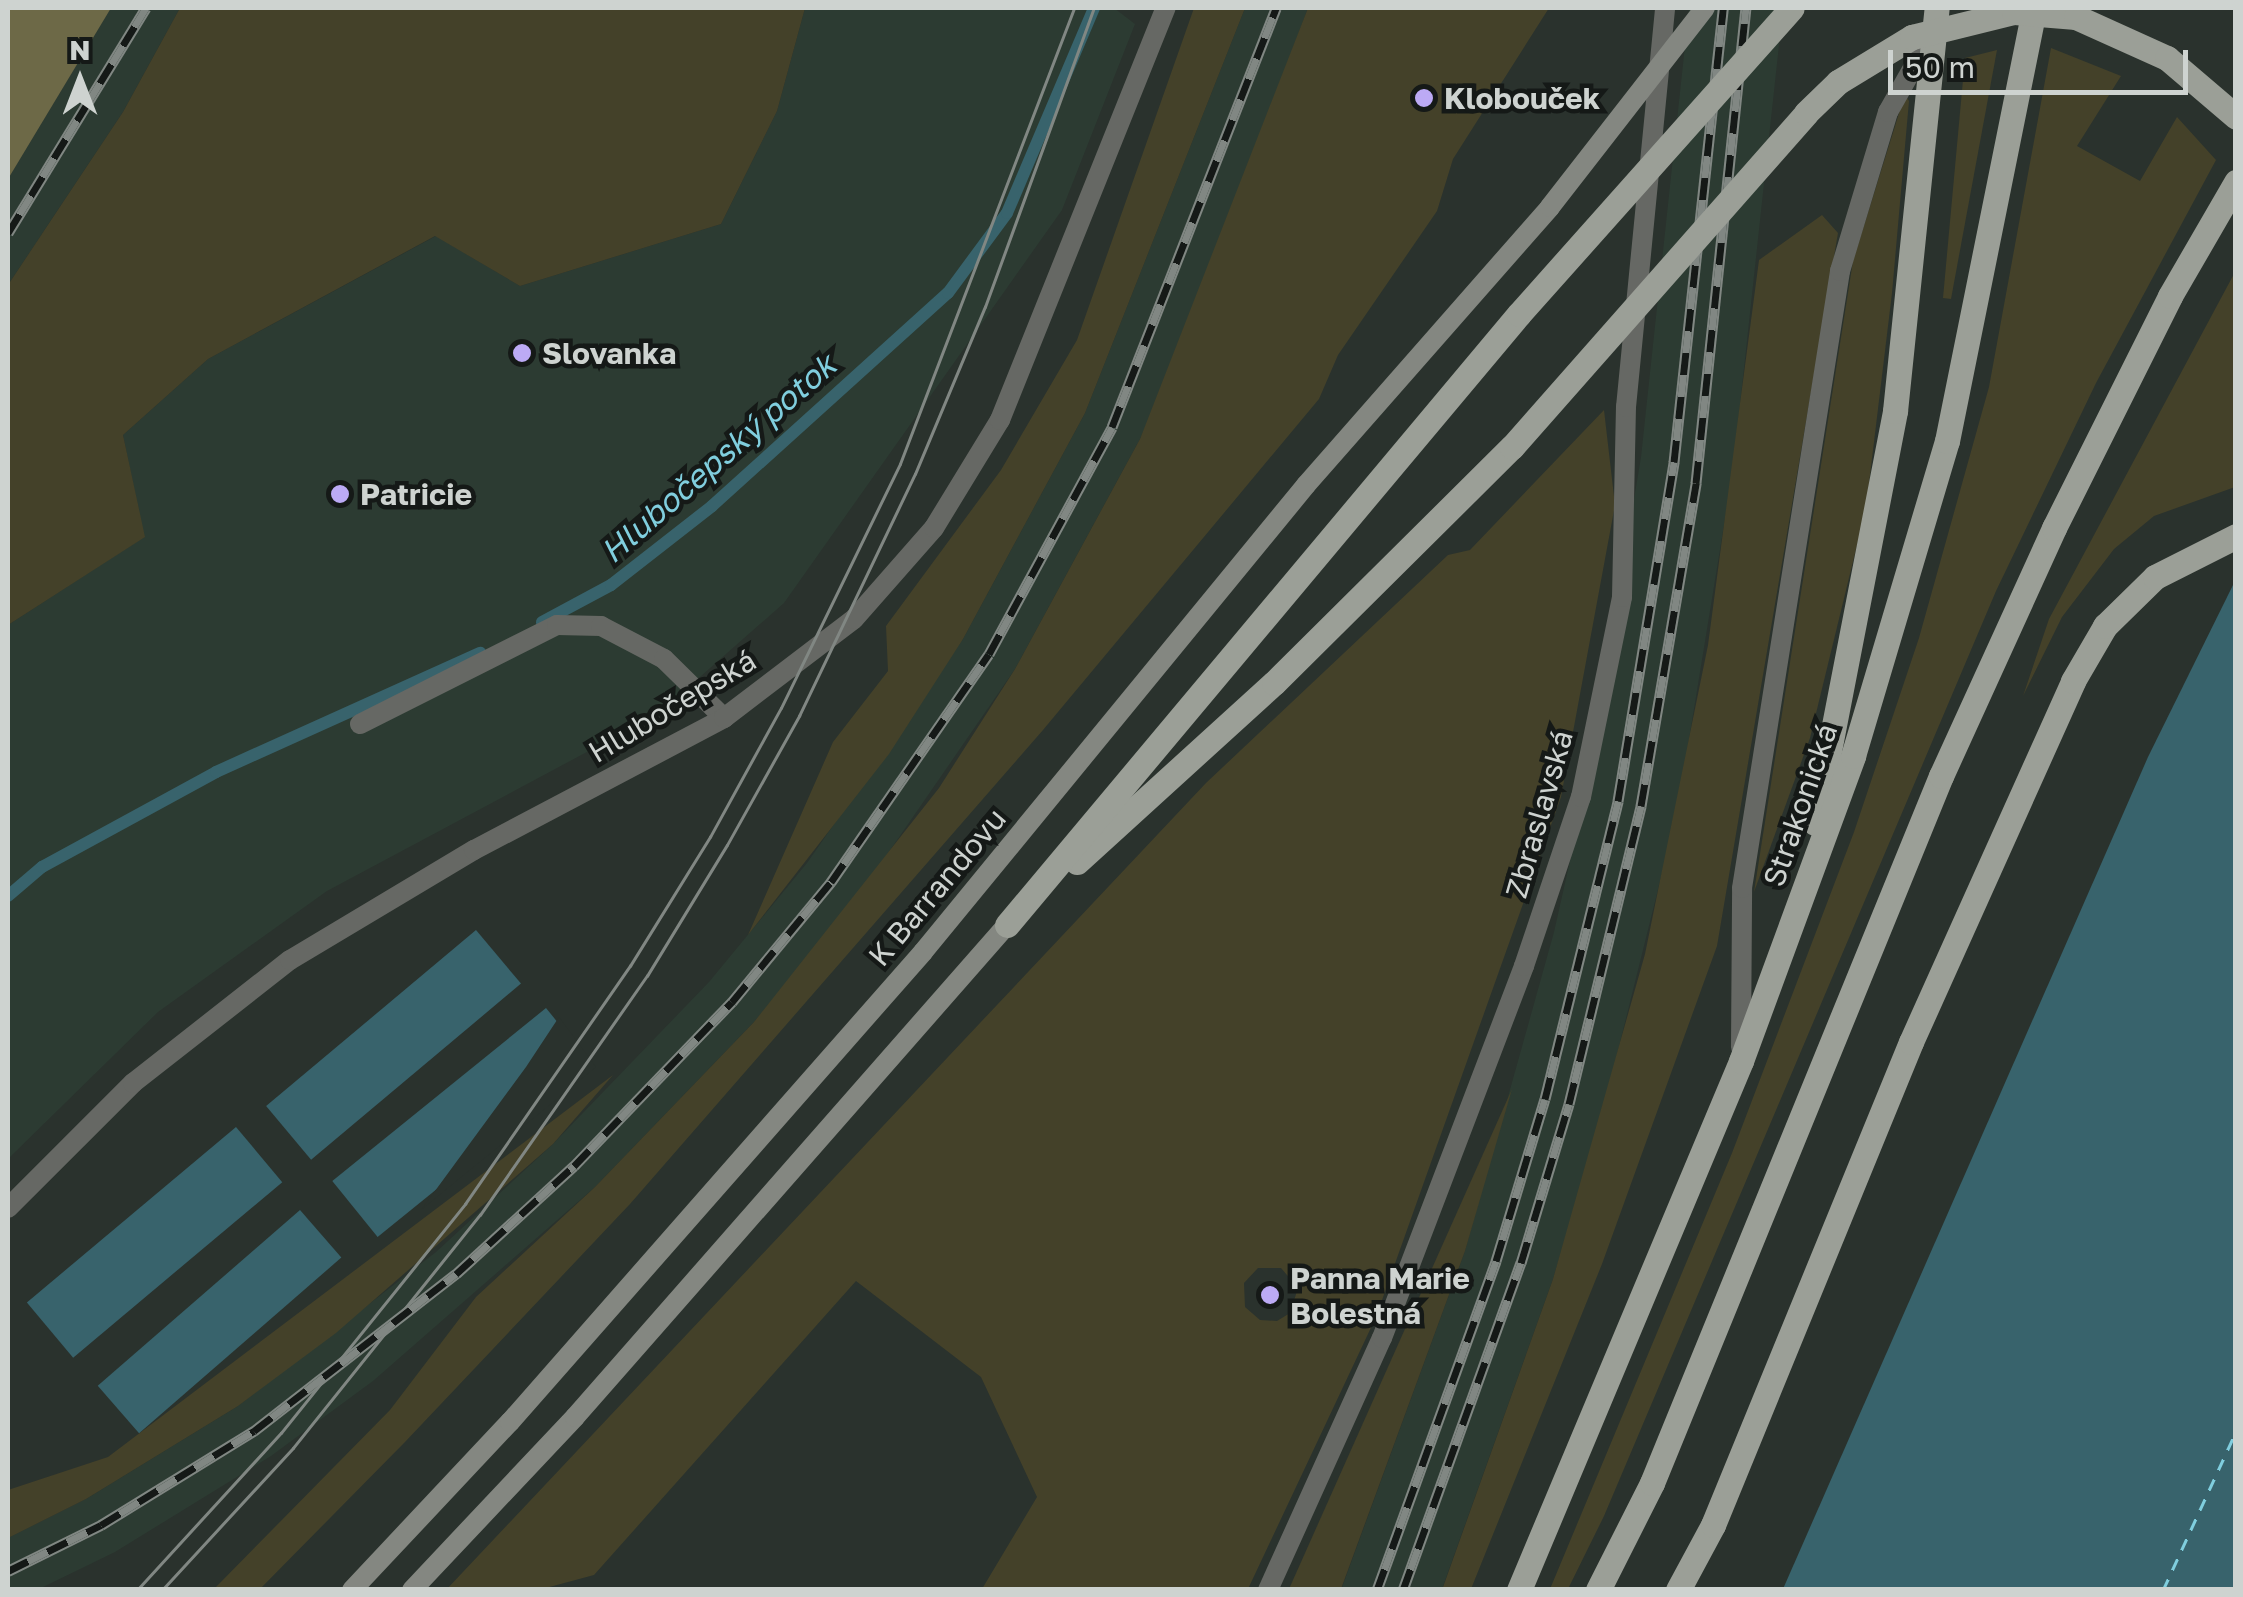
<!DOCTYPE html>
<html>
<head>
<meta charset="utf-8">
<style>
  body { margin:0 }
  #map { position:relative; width:2243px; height:1597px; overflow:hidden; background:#2a322d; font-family:"Golos Text",sans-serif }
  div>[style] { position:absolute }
  .built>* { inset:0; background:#2c3b32 }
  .green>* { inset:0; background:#444129 }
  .forest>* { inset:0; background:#6d6947 }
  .water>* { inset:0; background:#38636c; transform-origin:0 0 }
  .pier>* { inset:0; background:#2a322d }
  .stream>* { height:12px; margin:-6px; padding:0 6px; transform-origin:6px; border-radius:6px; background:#38636c }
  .ferry>* { height:2.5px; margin-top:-1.25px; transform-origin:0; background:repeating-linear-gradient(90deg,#80cede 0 12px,transparent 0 22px) }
  .service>* { height:20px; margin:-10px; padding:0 10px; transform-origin:10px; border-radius:10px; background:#666864 }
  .tertiary>* { height:20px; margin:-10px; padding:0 10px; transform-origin:10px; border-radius:10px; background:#666864 }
  .secondary>* { height:20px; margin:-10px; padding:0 10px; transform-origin:10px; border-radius:10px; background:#848781 }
  .primary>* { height:25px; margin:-12.5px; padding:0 12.5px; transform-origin:12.5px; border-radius:12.5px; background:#9b9f97 }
  .tram>* { height:2.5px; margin:-1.25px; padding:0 1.25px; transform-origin:1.25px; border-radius:1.25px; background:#818783 }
  .rail>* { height:11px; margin-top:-5.5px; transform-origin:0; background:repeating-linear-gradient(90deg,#151917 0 22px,#818783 0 44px); box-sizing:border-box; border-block:2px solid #818783 }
  .secondary-bridge>* { height:20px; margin:-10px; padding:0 10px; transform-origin:10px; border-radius:10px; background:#848781 }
  .primary-bridge>* { height:25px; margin:-12.5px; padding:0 12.5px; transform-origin:12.5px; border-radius:12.5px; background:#9b9f97 }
  .dots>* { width:28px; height:28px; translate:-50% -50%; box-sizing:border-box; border:5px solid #151917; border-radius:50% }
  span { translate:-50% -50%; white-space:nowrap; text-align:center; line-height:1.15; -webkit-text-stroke:9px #151917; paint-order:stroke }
  .poi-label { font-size:30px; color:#ced3d0; font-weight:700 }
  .left { translate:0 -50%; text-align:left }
  .street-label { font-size:30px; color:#ced3d0 }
  .water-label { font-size:32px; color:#80cede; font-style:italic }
  .frame { position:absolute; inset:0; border:10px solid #ced3d0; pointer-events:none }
  .north { position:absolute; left:30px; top:30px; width:100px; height:100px; -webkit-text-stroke:8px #151917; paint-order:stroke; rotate:0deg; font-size:28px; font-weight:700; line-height:40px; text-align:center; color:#ced3d0 }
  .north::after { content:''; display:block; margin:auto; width:35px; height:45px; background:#ced3d0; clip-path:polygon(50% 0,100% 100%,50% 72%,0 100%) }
  .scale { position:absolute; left:1888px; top:50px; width:300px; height:45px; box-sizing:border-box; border:5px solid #ced3d0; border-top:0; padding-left:12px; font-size:30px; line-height:35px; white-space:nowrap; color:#ced3d0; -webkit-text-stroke:8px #151917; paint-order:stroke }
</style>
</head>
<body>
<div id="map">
  <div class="built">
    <div style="clip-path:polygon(111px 8px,180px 8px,123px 112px,8px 285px,8px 179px)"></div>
    <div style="clip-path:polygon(805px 8px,1114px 8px,1135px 24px,1062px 210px,784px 603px,658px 714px,327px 891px,158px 1012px,8px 1159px,8px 625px,144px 537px,123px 435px,208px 359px,436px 236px,520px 286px,721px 224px,777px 111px)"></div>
    <div style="clip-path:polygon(1245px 8px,1308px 8px,1186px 334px,1140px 439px,1015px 669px,855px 901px,754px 1022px,595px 1187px,373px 1381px,271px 1456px,115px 1552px,39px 1589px,8px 1590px,8px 1538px,86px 1499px,238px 1406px,436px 1252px,553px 1144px,709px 982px,807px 863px,963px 639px,1085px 413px)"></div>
    <div style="clip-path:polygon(1689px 8px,1783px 8px,1733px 470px,1677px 813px,1602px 1115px,1553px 1279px,1442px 1589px,1341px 1590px,1465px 1251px,1554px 932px,1585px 794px,1641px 457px)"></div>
  </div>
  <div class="green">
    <div style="clip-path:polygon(180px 8px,805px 8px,777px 111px,721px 224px,520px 286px,435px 236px,208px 359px,123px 435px,145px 537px,8px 625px,8px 285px,123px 112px)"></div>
    <div style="clip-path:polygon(1194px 8px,1245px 8px,1085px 413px,963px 639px,889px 754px,748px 935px,833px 742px,888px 671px,886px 626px,1001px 470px,1077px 340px)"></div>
    <div style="clip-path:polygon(1308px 8px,1549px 8px,1453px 159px,1437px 211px,1338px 355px,1319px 399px,1043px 730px,630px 1204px,405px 1442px,260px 1589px,214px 1589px,390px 1410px,476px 1297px,595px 1187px,754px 1022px,939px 788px,1015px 669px,1140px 439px)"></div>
    <div style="clip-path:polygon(2051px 48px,2121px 76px,2077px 146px,2140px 181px,2177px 117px,2216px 160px,2096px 383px,1996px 591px,1604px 1516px,1568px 1589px,1550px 1589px,1732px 1153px,1854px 832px,1919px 638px,1989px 387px)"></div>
    <div style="clip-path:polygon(1997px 50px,1951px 299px,1943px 298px,1965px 58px)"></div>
    <div style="clip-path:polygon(1905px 94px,1909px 101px,1892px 293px,1866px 508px,1810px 738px,1754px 892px,1853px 261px)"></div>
    <div style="clip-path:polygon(1822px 215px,1838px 233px,1717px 946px,1602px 1264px,1471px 1589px,1442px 1590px,1553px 1279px,1645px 954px,1708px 645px,1759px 260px)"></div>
    <div style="clip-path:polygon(2235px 272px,2235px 487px,2154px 516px,2114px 549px,2062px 617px,2023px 696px,2049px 619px)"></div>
    <div style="clip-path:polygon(evenodd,1604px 410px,1615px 505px,1561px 797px,1376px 1317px,1248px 1589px,982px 1589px,1037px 1497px,981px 1377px,856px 1281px,594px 1575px,542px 1589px,446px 1590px,1206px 783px,1448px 555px,1470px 550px,1604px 410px,1258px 1268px,1281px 1268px,1298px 1288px,1290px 1313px,1277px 1321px,1260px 1320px,1245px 1307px,1244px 1283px,1258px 1268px)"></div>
    <div style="clip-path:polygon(613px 1075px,553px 1144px,336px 1333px,238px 1406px,86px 1499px,8px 1538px,8px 1490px,108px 1457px)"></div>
    <div style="clip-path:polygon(1512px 1089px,1465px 1251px,1341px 1589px,1289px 1589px)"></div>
  </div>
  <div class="forest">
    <div style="clip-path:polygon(8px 8px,111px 8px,8px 179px)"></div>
  </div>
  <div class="water">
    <div style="clip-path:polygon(2235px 581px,2235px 1589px,1783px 1589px,2148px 757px)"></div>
    <div style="left:476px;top:930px;width:70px;height:274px;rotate:50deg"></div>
    <div style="left:546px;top:1008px;width:72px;height:275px;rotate:51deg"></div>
    <div style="left:236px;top:1127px;width:72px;height:273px;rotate:50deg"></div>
    <div style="left:300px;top:1210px;width:63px;height:268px;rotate:49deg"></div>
  </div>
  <div class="pier">
    <div style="clip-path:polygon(559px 1017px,596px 1067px,421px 1210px,526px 1067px)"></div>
  </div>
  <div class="stream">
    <div style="left:542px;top:622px;width:78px;rotate:-28.2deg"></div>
    <div style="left:611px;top:585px;width:128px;rotate:-38deg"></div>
    <div style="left:712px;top:506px;width:318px;rotate:-42.1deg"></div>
    <div style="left:948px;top:293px;width:99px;rotate:-53.6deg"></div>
    <div style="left:1007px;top:213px;width:223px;rotate:-67deg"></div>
    <div style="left:8px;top:896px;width:45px;rotate:-40.5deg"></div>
    <div style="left:42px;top:867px;width:198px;rotate:-28.6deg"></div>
    <div style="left:216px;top:772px;width:290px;rotate:-24.3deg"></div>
  </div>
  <div class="ferry">
    <div style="left:2163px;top:1590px;width:175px;rotate:-65.3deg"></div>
  </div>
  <div class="service">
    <div style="left:360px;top:724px;width:220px;rotate:-26.7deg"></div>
    <div style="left:557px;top:625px;width:44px;rotate:1.3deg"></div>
    <div style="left:601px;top:626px;width:71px;rotate:27.6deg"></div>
    <div style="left:664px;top:659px;width:84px;rotate:44.5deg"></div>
    <div style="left:1741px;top:1047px;width:159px;rotate:-89.6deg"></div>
    <div style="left:1742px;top:888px;width:625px;rotate:-80.97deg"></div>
    <div style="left:1840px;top:271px;width:166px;rotate:-73.2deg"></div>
    <div style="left:1888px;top:112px;width:87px;rotate:-60.5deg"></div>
    <div style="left:1268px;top:1590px;width:277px;rotate:-65.7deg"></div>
    <div style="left:1382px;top:1338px;width:398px;rotate:-69.1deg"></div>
    <div style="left:1524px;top:966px;width:178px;rotate:-71.4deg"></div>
    <div style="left:1581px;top:797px;width:204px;rotate:-78.4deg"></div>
    <div style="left:1622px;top:597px;width:190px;rotate:-88.8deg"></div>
    <div style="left:1626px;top:407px;width:401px;rotate:-84.4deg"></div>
  </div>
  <div class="tertiary">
    <div style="left:8px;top:1208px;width:177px;rotate:-45deg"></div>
    <div style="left:133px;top:1083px;width:199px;rotate:-38.1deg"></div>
    <div style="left:290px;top:960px;width:214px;rotate:-30.9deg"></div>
    <div style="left:474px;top:850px;width:283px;rotate:-27.8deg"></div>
    <div style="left:724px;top:718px;width:163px;rotate:-37.3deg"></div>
    <div style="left:854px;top:619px;width:121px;rotate:-48.7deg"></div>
    <div style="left:934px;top:528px;width:127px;rotate:-58.6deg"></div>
    <div style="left:1000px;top:420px;width:444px;rotate:-68.1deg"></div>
  </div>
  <div class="secondary">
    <div style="left:352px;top:1590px;width:231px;rotate:-46.8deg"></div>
    <div style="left:510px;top:1422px;width:626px;rotate:-48.69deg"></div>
    <div style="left:923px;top:952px;width:604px;rotate:-50.64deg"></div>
    <div style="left:1306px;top:485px;width:370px;rotate:-48.7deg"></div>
    <div style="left:412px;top:1590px;width:238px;rotate:-46.7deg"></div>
    <div style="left:575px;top:1417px;width:655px;rotate:-48.72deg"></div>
  </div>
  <div class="primary">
    <div style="left:1815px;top:823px;width:420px;rotate:-79deg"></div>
    <div style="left:1895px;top:411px;width:405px;rotate:-84.1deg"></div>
    <div style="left:1077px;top:862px;width:266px;rotate:-42.3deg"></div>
    <div style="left:1274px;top:683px;width:335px;rotate:-44.8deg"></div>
    <div style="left:1007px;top:925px;width:797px;rotate:-50.04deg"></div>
    <div style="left:1519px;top:1590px;width:574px;rotate:-67.23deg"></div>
    <div style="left:1741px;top:1061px;width:325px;rotate:-69.8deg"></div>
    <div style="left:1853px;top:756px;width:329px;rotate:-73.4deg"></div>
    <div style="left:1947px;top:441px;width:442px;rotate:-78.6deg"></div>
    <div style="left:1598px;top:1590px;width:120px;rotate:-63.2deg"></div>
    <div style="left:1652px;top:1483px;width:764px;rotate:-67.77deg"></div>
    <div style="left:1941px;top:776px;width:273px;rotate:-65.5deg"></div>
    <div style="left:2054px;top:528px;width:259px;rotate:-63.4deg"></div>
    <div style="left:2170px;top:296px;width:132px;rotate:-59.9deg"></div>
    <div style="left:1678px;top:1590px;width:74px;rotate:-61.7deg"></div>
    <div style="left:1713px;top:1525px;width:522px;rotate:-67.71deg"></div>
    <div style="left:1911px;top:1042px;width:396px;rotate:-65.8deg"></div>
    <div style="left:2073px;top:681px;width:64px;rotate:-59.8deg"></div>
    <div style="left:2105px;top:626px;width:70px;rotate:-44.4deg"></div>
    <div style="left:2155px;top:577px;width:91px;rotate:-26.8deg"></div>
  </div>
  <div class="tram">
    <div style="left:137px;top:1590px;width:213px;rotate:-47.5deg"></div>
    <div style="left:281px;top:1433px;width:294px;rotate:-51.2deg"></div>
    <div style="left:465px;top:1204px;width:290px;rotate:-55.3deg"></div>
    <div style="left:630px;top:966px;width:152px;rotate:-58.2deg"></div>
    <div style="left:710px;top:837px;width:147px;rotate:-61.2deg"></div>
    <div style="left:781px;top:708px;width:271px;rotate:-64deg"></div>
    <div style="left:900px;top:464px;width:488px;rotate:-69.1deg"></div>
    <div style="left:162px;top:1590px;width:193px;rotate:-47.3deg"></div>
    <div style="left:293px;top:1448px;width:299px;rotate:-51.3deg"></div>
    <div style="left:480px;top:1215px;width:292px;rotate:-55.1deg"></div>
    <div style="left:647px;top:976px;width:153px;rotate:-58.6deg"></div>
    <div style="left:727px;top:845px;width:148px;rotate:-60.8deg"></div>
    <div style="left:799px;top:716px;width:268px;rotate:-64.4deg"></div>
    <div style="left:915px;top:474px;width:181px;rotate:-67.3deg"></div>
    <div style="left:985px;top:307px;width:318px;rotate:-70deg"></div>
  </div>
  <div class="rail">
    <div style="left:8px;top:233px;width:264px;rotate:-58.5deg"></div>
    <div style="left:8px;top:1571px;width:104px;rotate:-26.3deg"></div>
    <div style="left:101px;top:1525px;width:180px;rotate:-31.6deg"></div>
    <div style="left:254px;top:1431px;width:256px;rotate:-37.9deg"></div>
    <div style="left:456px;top:1274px;width:160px;rotate:-42.5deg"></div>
    <div style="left:574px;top:1166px;width:228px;rotate:-46.1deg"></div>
    <div style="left:732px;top:1002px;width:156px;rotate:-50.5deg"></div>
    <div style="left:831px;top:882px;width:277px;rotate:-55.3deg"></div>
    <div style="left:989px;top:654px;width:258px;rotate:-61.5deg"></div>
    <div style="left:1112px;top:427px;width:450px;rotate:-68.6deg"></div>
    <div style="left:1377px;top:1590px;width:350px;rotate:-70.1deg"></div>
    <div style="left:1496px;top:1261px;width:169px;rotate:-73.2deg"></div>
    <div style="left:1545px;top:1099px;width:307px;rotate:-76.2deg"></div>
    <div style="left:1618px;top:801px;width:344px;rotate:-80.6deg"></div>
    <div style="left:1674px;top:462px;width:457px;rotate:-83.8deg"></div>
    <div style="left:1403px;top:1590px;width:348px;rotate:-70.2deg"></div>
    <div style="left:1521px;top:1263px;width:166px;rotate:-73.2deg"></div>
    <div style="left:1569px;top:1104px;width:307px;rotate:-76.4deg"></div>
    <div style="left:1641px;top:806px;width:328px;rotate:-80.3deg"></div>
    <div style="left:1696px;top:483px;width:478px;rotate:-84deg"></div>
  </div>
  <div class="secondary-bridge">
    <div style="left:1550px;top:207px;width:252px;rotate:-52.1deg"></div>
  </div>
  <div class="primary-bridge">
    <div style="left:1519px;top:314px;width:410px;rotate:-48.3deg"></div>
    <div style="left:1512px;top:447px;width:445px;rotate:-48.6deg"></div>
    <div style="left:1806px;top:113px;width:45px;rotate:-44.1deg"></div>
    <div style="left:1838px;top:82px;width:87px;rotate:-31.3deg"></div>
    <div style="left:1912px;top:37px;width:105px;rotate:-13.8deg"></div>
    <div style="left:2014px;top:12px;width:62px;rotate:4.6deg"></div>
    <div style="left:2076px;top:17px;width:100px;rotate:24.3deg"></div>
    <div style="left:2167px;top:58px;width:91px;rotate:40.5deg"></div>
  </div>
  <div class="dots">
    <div style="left:1424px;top:98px;background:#bcaaf5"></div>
    <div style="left:522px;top:353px;background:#bcaaf5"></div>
    <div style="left:340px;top:494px;background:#bcaaf5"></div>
    <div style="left:1270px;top:1295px;background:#bcaaf5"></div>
  </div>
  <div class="poi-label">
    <span class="left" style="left:1444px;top:98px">Klobouček</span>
    <span class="left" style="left:542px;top:353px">Slovanka</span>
    <span class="left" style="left:360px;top:494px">Patricie</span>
    <span class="left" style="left:1290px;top:1295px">Panna Marie<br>Bolestná</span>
  </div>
  <div class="street-label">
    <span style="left:672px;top:706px;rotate:-31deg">Hlubočepská</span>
    <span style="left:1800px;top:805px;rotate:-71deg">Strakonická</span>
    <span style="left:1539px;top:814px;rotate:-74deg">Zbraslavská</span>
    <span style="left:937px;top:887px;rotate:-50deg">K Barrandovu</span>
  </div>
  <div class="water-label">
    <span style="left:718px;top:458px;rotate:-41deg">Hlubočepský potok</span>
  </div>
  <div class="frame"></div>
  <div class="north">N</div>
  <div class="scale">50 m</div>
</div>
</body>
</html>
